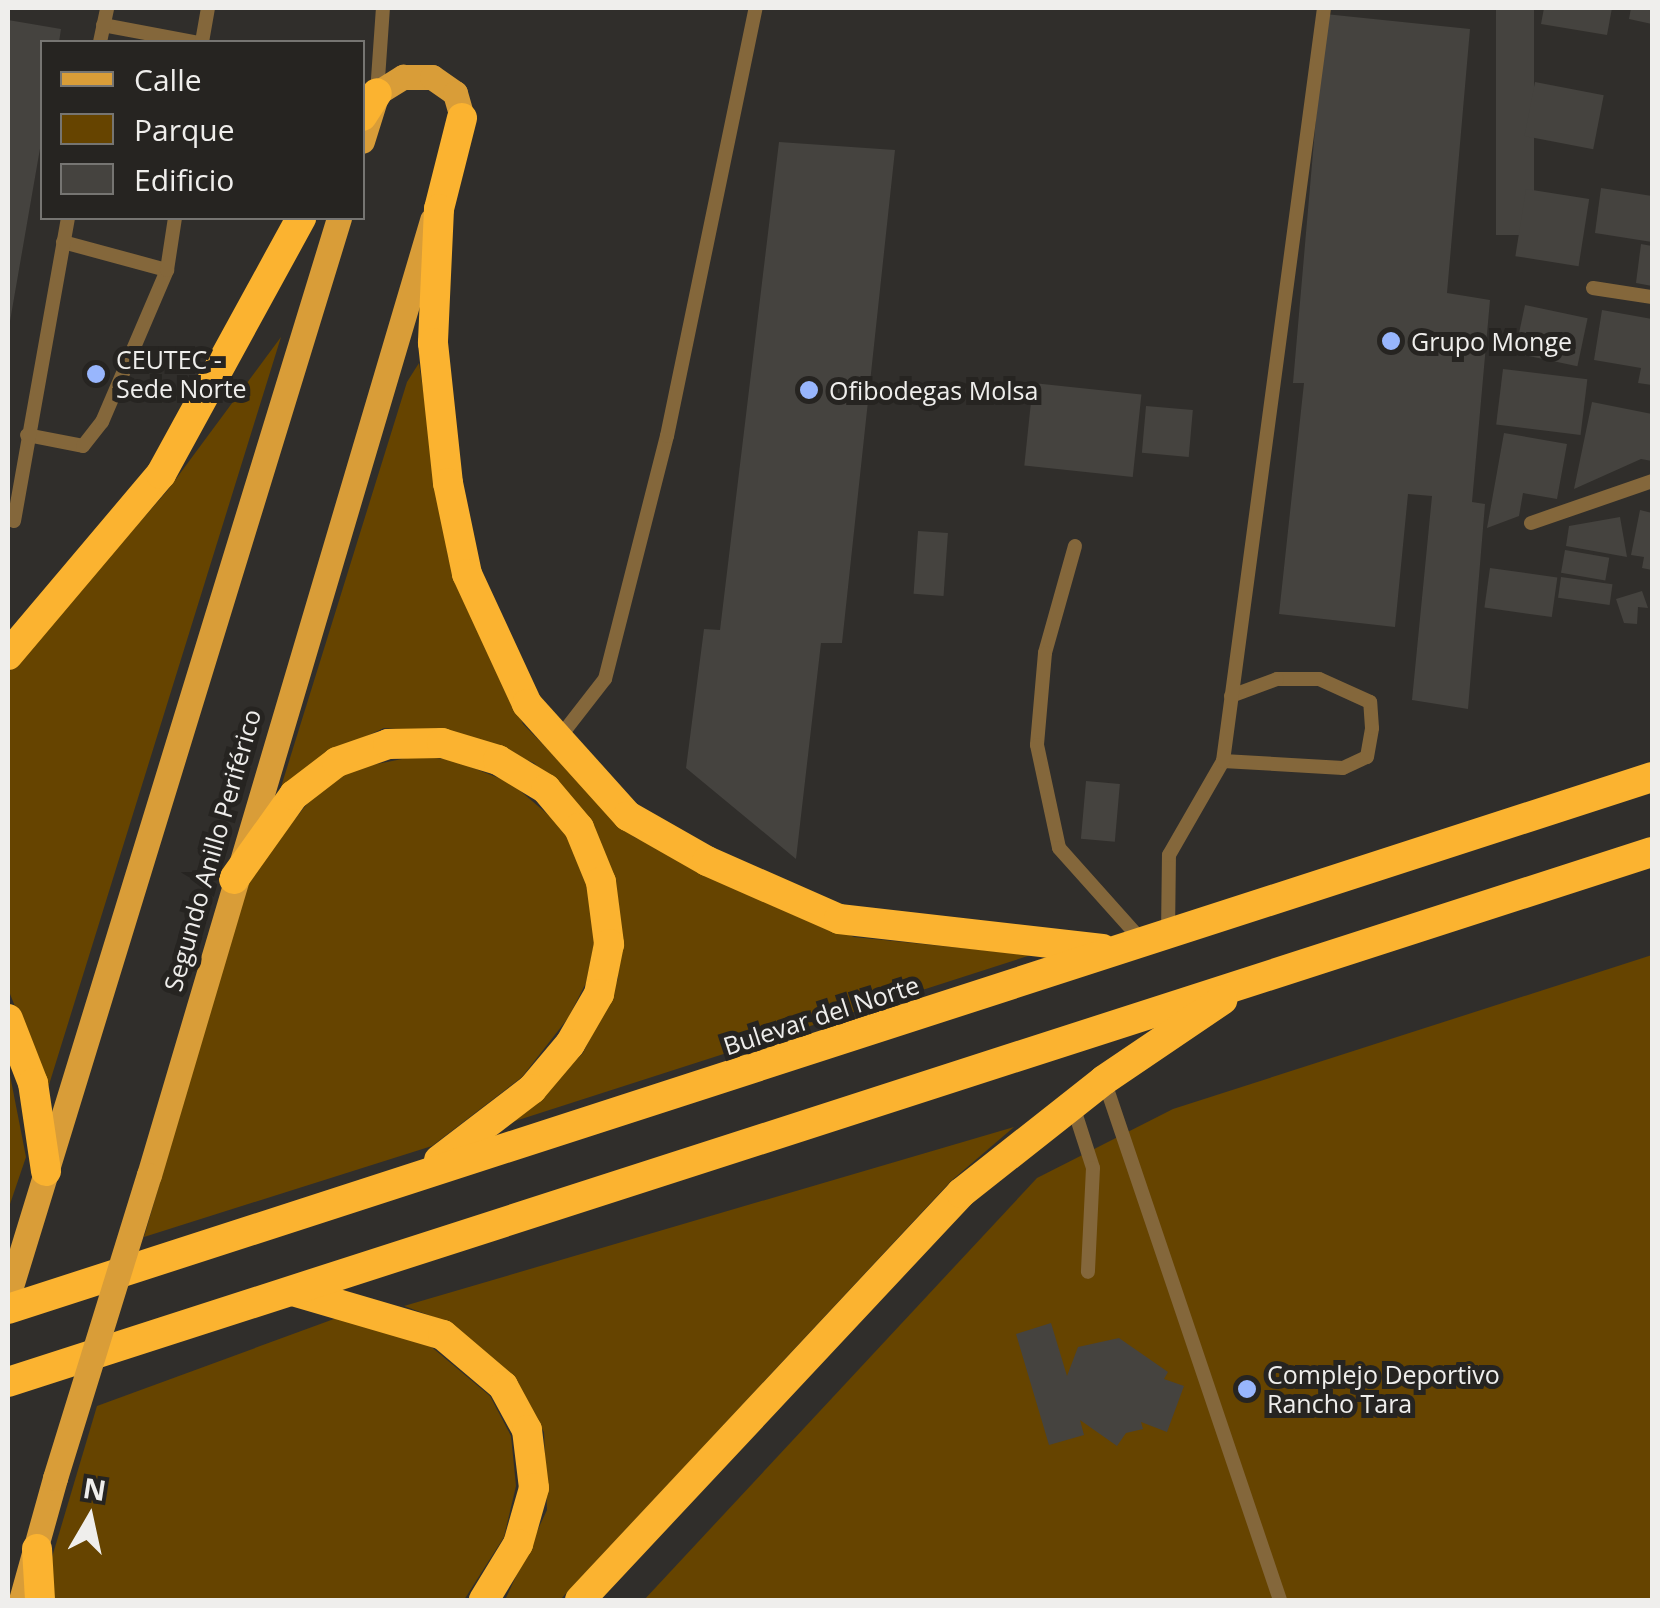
<!DOCTYPE html>
<html>
<head>
<meta charset="utf-8">
<style>
  body { margin:0 }
  #map { position:relative; width:1660px; height:1608px; overflow:hidden; background:#302e2b; font-family:"Open Sans",sans-serif }
  div>[style] { position:absolute }
  .green>* { inset:0; background:#640 }
  .building>* { inset:0; background:#45433f; transform-origin:0 0 }
  .lane>* { height:14px; margin:-7px; padding:0 7px; transform-origin:7px; border-radius:7px; background:#84673b }
  .primary>* { height:25px; margin:-12.5px; padding:0 12.5px; transform-origin:12.5px; border-radius:12.5px; background:#d99d38 }
  .highway>* { height:30px; margin:-15px; padding:0 15px; transform-origin:15px; border-radius:15px; background:#fbb330 }
  .primary-bridge>* { height:25px; margin:-12.5px; padding:0 12.5px; transform-origin:12.5px; border-radius:12.5px; background:#d99d38 }
  .dots>* { width:28px; height:28px; translate:-50% -50%; box-sizing:border-box; border:5px solid #262421; border-radius:50% }
  span { translate:-50% -50%; white-space:nowrap; text-align:center; line-height:1.15; -webkit-text-stroke:10px #262421; paint-order:stroke }
  .poi-label { font-size:25px; color:#efeeec }
  .left { translate:0 -50%; text-align:left }
  .street-label { font-size:25px; color:#efeeec }
  .frame { position:absolute; inset:0; border:10px solid #efeeec; pointer-events:none }
  .legend { position:absolute; left:40px; top:40px; width:325px; height:180px; box-sizing:border-box; background:#262421; border:2px solid #767572; margin:0; padding:12px 18px; list-style:none; font-size:30px; color:#efeeec }
  .legend li { display:flex; align-items:center; gap:20px; height:50px }
  .legend b { width:50px; border:2px solid #767572 }
  .north { position:absolute; left:40px; top:1468px; width:100px; height:100px; -webkit-text-stroke:8px #262421; paint-order:stroke; rotate:9deg; font-size:28px; font-weight:700; line-height:40px; text-align:center; color:#efeeec }
  .north::after { content:''; display:block; margin:auto; width:35px; height:45px; background:#efeeec; clip-path:polygon(50% 0,100% 100%,50% 72%,0 100%) }
</style>
</head>
<body>
<div id="map">
  <div class="green">
    <div style="clip-path:polygon(281px 337px,48px 1088px,8px 989px,8px 673px,167px 491px)"></div>
    <div style="clip-path:polygon(419px 363px,448px 557px,523px 724px,634px 837px,854px 937px,1031px 955px,509px 1123px,583px 1053px,618px 979px,619px 903px,594px 826px,534px 763px,466px 735px,384px 728px,319px 758px,281px 787px,407px 382px)"></div>
    <div style="clip-path:polygon(417px 756px,453px 760px,511px 783px,566px 830px,588px 886px,595px 939px,586px 983px,568px 1018px,522px 1077px,432px 1146px,144px 1237px,248px 879px,310px 800px,352px 769px)"></div>
    <div style="clip-path:polygon(1652px 955px,1652px 1600px,644px 1600px,1037px 1178px,1173px 1109px)"></div>
    <div style="clip-path:polygon(8px 1065px,26px 1157px,8px 1210px)"></div>
    <div style="clip-path:polygon(1014px 1127px,951px 1181px,560px 1600px,505px 1600px,547px 1510px,544px 1432px,497px 1362px,450px 1323px,404px 1306px)"></div>
    <div style="clip-path:polygon(364px 1308px,428px 1344px,490px 1396px,511px 1436px,516px 1486px,504px 1537px,464px 1600px,54px 1600px,50px 1564px,97px 1406px)"></div>
  </div>
  <div class="building">
    <div style="left:1496px;top:8px;width:38px;height:227px"></div>
    <div style="clip-path:polygon(1544px 8px,1612px 8px,1607px 35px,1541px 24px)"></div>
    <div style="clip-path:polygon(1631px 8px,1652px 8px,1652px 24px,1629px 19px)"></div>
    <div style="clip-path:polygon(1325px 14px,1470px 29px,1447px 293px,1490px 300px,1472px 502px,1485px 504px,1468px 709px,1412px 700px,1432px 496px,1408px 494px,1395px 627px,1279px 614px,1304px 383px,1293px 383px)"></div>
    <div style="clip-path:polygon(8px 20px,61px 29px,59px 42px,42px 42px,42px 137px,9px 327px)"></div>
    <div style="left:1535px;top:82px;width:70px;height:55px;rotate:11deg"></div>
    <div style="clip-path:polygon(779px 142px,895px 150px,842px 643px,821px 643px,796px 859px,686px 768px,704px 629px,720px 630px)"></div>
    <div style="clip-path:polygon(1601px 188px,1652px 196px,1652px 242px,1595px 233px)"></div>
    <div style="left:1526px;top:189px;width:64px;height:68px;rotate:9deg"></div>
    <div style="clip-path:polygon(1641px 244px,1652px 246px,1652px 286px,1636px 283px)"></div>
    <div style="left:1525px;top:305px;width:64px;height:49px;rotate:12deg"></div>
    <div style="clip-path:polygon(1602px 310px,1652px 319px,1652px 385px,1638px 383px,1641px 368px,1594px 360px)"></div>
    <div style="left:1503px;top:369px;width:85px;height:56px;rotate:7deg"></div>
    <div style="left:1033px;top:383px;width:109px;height:83px;rotate:6deg"></div>
    <div style="clip-path:polygon(1592px 402px,1652px 414px,1652px 461px,1641px 459px,1574px 489px)"></div>
    <div style="left:1146px;top:406px;width:47px;height:47px;rotate:5deg"></div>
    <div style="clip-path:polygon(1504px 433px,1567px 444px,1557px 499px,1523px 493px,1519px 516px,1487px 528px)"></div>
    <div style="clip-path:polygon(1640px 510px,1652px 513px,1652px 570px,1642px 568px,1644px 557px,1631px 555px)"></div>
    <div style="clip-path:polygon(1620px 517px,1627px 557px,1566px 546px,1569px 526px)"></div>
    <div style="left:918px;top:531px;width:30px;height:63px;rotate:4deg"></div>
    <div style="left:1565px;top:550px;width:45px;height:23px;rotate:10deg"></div>
    <div style="left:1490px;top:568px;width:68px;height:40px;rotate:8deg"></div>
    <div style="left:1561px;top:577px;width:52px;height:21px;rotate:8deg"></div>
    <div style="clip-path:polygon(1642px 591px,1648px 608px,1638px 607px,1637px 624px,1624px 623px,1616px 599px)"></div>
    <div style="left:1086px;top:781px;width:34px;height:58px;rotate:5deg"></div>
    <div style="clip-path:polygon(1051px 1323px,1067px 1376px,1078px 1347px,1119px 1338px,1168px 1372px,1164px 1379px,1184px 1386px,1167px 1432px,1141px 1422px,1143px 1429px,1126px 1433px,1117px 1446px,1080px 1420px,1084px 1435px,1049px 1445px,1016px 1334px)"></div>
  </div>
  <div class="lane">
    <div style="left:103px;top:25px;width:93px;rotate:10.6deg"></div>
    <div style="left:100px;top:42px;width:35px;rotate:-78deg"></div>
    <div style="left:202px;top:42px;width:35px;rotate:-80deg"></div>
    <div style="left:377px;top:93px;width:85px;rotate:-86deg"></div>
    <div style="left:63px;top:242px;width:108px;rotate:15.1deg"></div>
    <div style="left:1593px;top:288px;width:60px;rotate:8.7deg"></div>
    <div style="left:27px;top:435px;width:57px;rotate:11.1deg"></div>
    <div style="left:83px;top:446px;width:31px;rotate:-52deg"></div>
    <div style="left:102px;top:422px;width:165px;rotate:-66.8deg"></div>
    <div style="left:167px;top:270px;width:53px;rotate:-81.3deg"></div>
    <div style="left:14px;top:521px;width:308px;rotate:-79.9deg"></div>
    <div style="left:1531px;top:523px;width:128px;rotate:-19.1deg"></div>
    <div style="left:1075px;top:546px;width:111px;rotate:105.7deg"></div>
    <div style="left:1045px;top:653px;width:92px;rotate:95deg"></div>
    <div style="left:1037px;top:745px;width:105px;rotate:77.9deg"></div>
    <div style="left:1059px;top:848px;width:126px;rotate:48.2deg"></div>
    <div style="left:559px;top:738px;width:75px;rotate:-52.1deg"></div>
    <div style="left:605px;top:679px;width:251px;rotate:-75.7deg"></div>
    <div style="left:667px;top:436px;width:437px;rotate:-78.3deg"></div>
    <div style="left:1223px;top:761px;width:120px;rotate:3.3deg"></div>
    <div style="left:1343px;top:768px;width:26px;rotate:-25deg"></div>
    <div style="left:1367px;top:757px;width:29px;rotate:-80deg"></div>
    <div style="left:1372px;top:728px;width:26px;rotate:-94deg"></div>
    <div style="left:1370px;top:702px;width:56px;rotate:-155.7deg"></div>
    <div style="left:1319px;top:679px;width:42px;rotate:180deg"></div>
    <div style="left:1277px;top:679px;width:49px;rotate:159.7deg"></div>
    <div style="left:1168px;top:934px;width:79px;rotate:-89.3deg"></div>
    <div style="left:1169px;top:855px;width:108px;rotate:-60.1deg"></div>
    <div style="left:1223px;top:761px;width:760px;rotate:-82.36deg"></div>
    <div style="left:1104px;top:1080px;width:549px;rotate:71.3deg"></div>
    <div style="left:1073px;top:1106px;width:65px;rotate:72.1deg"></div>
    <div style="left:1093px;top:1168px;width:104px;rotate:92.8deg"></div>
  </div>
  <div class="primary">
    <div style="left:362px;top:141px;width:50px;rotate:-72.6deg"></div>
    <div style="left:377px;top:93px;width:31px;rotate:-32deg"></div>
    <div style="left:403px;top:77px;width:29px"></div>
    <div style="left:432px;top:77px;width:28px;rotate:35deg"></div>
    <div style="left:455px;top:93px;width:26px;rotate:74deg"></div>
    <div style="left:462px;top:118px;width:16px;rotate:104deg"></div>
    <div style="left:149px;top:1175px;width:996px;rotate:-73.49deg"></div>
    <div style="left:8px;top:1296px;width:1128px;rotate:-72.93deg"></div>
    <div style="left:21px;top:1600px;width:127px;rotate:-74.4deg"></div>
  </div>
  <div class="highway">
    <div style="left:362px;top:116px;width:27px;rotate:-57deg"></div>
    <div style="left:462px;top:118px;width:94px;rotate:104.2deg"></div>
    <div style="left:439px;top:209px;width:134px;rotate:92.6deg"></div>
    <div style="left:433px;top:343px;width:141px;rotate:83.9deg"></div>
    <div style="left:448px;top:483px;width:93px;rotate:78.2deg"></div>
    <div style="left:467px;top:574px;width:143px;rotate:65.2deg"></div>
    <div style="left:527px;top:704px;width:151px;rotate:48deg"></div>
    <div style="left:628px;top:816px;width:91px;rotate:29.7deg"></div>
    <div style="left:707px;top:861px;width:144px;rotate:23.7deg"></div>
    <div style="left:839px;top:919px;width:265px;rotate:6.5deg"></div>
    <div style="left:8px;top:655px;width:237px;rotate:-49.8deg"></div>
    <div style="left:161px;top:474px;width:292px;rotate:-61.3deg"></div>
    <div style="left:234px;top:879px;width:103px;rotate:-54.5deg"></div>
    <div style="left:294px;top:795px;width:54px;rotate:-37.5deg"></div>
    <div style="left:337px;top:762px;width:54px;rotate:-19.4deg"></div>
    <div style="left:388px;top:744px;width:54px;rotate:-1.1deg"></div>
    <div style="left:442px;top:743px;width:59px;rotate:16.9deg"></div>
    <div style="left:498px;top:760px;width:56px;rotate:31.1deg"></div>
    <div style="left:546px;top:789px;width:51px;rotate:49.8deg"></div>
    <div style="left:579px;top:828px;width:58px;rotate:67.8deg"></div>
    <div style="left:601px;top:882px;width:63px;rotate:82.6deg"></div>
    <div style="left:609px;top:944px;width:51px;rotate:101.3deg"></div>
    <div style="left:599px;top:994px;width:58px;rotate:120.1deg"></div>
    <div style="left:570px;top:1044px;width:59px;rotate:130.2deg"></div>
    <div style="left:532px;top:1089px;width:117px;rotate:142.6deg"></div>
    <div style="left:8px;top:1019px;width:69px;rotate:68.7deg"></div>
    <div style="left:33px;top:1083px;width:89px;rotate:81.6deg"></div>
    <div style="left:293px;top:1291px;width:156px;rotate:16.3deg"></div>
    <div style="left:443px;top:1335px;width:79px;rotate:40.4deg"></div>
    <div style="left:503px;top:1386px;width:50px;rotate:61.4deg"></div>
    <div style="left:527px;top:1430px;width:58px;rotate:83.1deg"></div>
    <div style="left:534px;top:1488px;width:58px;rotate:105.9deg"></div>
    <div style="left:518px;top:1544px;width:66px;rotate:121.3deg"></div>
    <div style="left:8px;top:1309px;width:1728px;rotate:-17.93deg"></div>
    <div style="left:8px;top:1382px;width:1727px;rotate:-17.87deg"></div>
    <div style="left:37px;top:1549px;width:51px;rotate:86.6deg"></div>
    <div style="left:580px;top:1600px;width:558px;rotate:-46.89deg"></div>
    <div style="left:961px;top:1193px;width:182px;rotate:-38.3deg"></div>
    <div style="left:1104px;top:1080px;width:143px;rotate:-34.1deg"></div>
  </div>
  <div class="primary-bridge">
    <div style="left:55px;top:1478px;width:317px;rotate:-72.8deg"></div>
  </div>
  <div class="dots">
    <div style="left:1391px;top:341px;background:#98b6fd"></div>
    <div style="left:96px;top:374px;background:#98b6fd"></div>
    <div style="left:809px;top:390px;background:#98b6fd"></div>
    <div style="left:1247px;top:1389px;background:#98b6fd"></div>
  </div>
  <div class="poi-label">
    <span class="left" style="left:1411px;top:341px">Grupo Monge</span>
    <span class="left" style="left:116px;top:374px">CEUTEC -<br>Sede Norte</span>
    <span class="left" style="left:829px;top:390px">Ofibodegas Molsa</span>
    <span class="left" style="left:1267px;top:1389px">Complejo Deportivo<br>Rancho Tara</span>
  </div>
  <div class="street-label">
    <span style="left:212px;top:850px;rotate:-74deg">Segundo Anillo Periférico</span>
    <span style="left:821px;top:1015px;rotate:-18deg">Bulevar del Norte</span>
  </div>
  <div class="frame"></div>
  <ul class="legend">
  <li><b style="height:12px;background:#d99d38"></b>Calle</li>
  <li><b style="height:28px;background:#640"></b>Parque</li>
  <li><b style="height:28px;background:#45433f"></b>Edificio</li>
  </ul>
  <div class="north">N</div>
</div>
</body>
</html>
